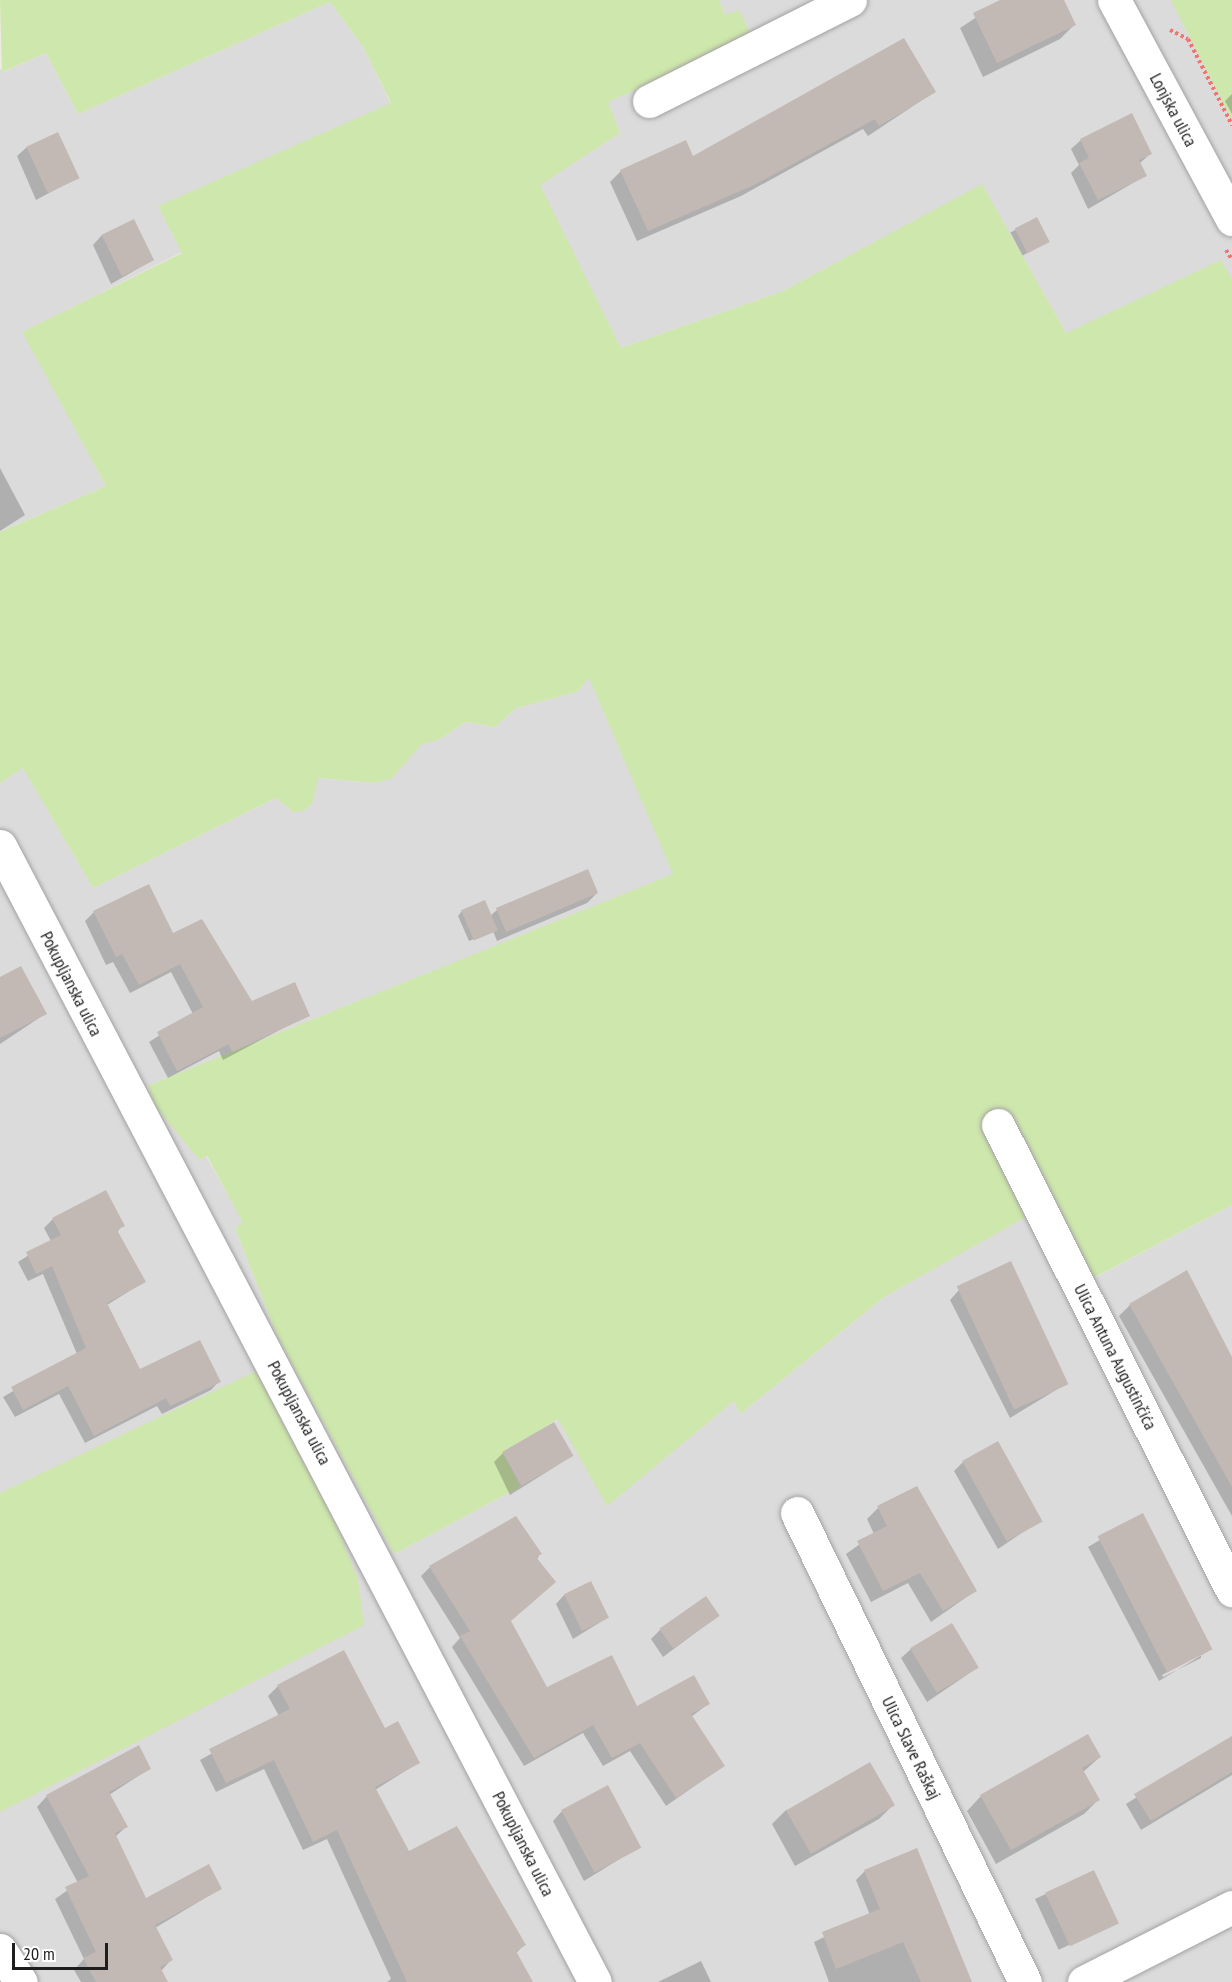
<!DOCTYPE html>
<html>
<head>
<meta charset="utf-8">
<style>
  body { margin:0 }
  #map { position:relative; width:1232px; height:1982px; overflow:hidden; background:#eeeae4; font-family:"PT Sans Narrow",sans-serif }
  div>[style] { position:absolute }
  .residential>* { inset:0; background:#dcdbdb }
  .grass>* { inset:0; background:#cee7ac }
  .shadow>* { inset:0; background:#0003; transform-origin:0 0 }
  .building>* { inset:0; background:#c3b9b4; transform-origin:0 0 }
  .path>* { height:4px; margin-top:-2px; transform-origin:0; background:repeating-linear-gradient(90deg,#f47270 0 3px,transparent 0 6px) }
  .roads { filter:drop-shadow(0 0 2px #a2a2a2) drop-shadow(0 0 2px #a2a2a2) }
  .minor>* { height:33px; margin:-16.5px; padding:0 16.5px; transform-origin:16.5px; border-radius:16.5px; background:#fff }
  span { translate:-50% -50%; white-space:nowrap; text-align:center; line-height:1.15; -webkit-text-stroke:6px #fff; paint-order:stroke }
  .street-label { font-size:18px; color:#1e1e1e }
  .scale { position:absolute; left:12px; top:1943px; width:96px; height:27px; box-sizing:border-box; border:3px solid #1e1e1e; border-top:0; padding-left:8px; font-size:18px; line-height:21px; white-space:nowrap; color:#1e1e1e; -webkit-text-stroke:4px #fff; paint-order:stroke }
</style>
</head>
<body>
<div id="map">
  <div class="residential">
    <div style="clip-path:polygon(719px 0,1232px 0,1232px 383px,1066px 333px,982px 185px,783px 291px,621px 348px,539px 185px,620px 133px,607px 102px,752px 37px,725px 15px)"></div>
    <div style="clip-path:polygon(330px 2px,363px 47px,391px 104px,159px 206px,182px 252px,23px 332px,106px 486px,0 532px,0 68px,3px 72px,46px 53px,78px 114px)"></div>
    <div style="clip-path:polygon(589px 677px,674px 874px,147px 1086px,154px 1105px,199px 1159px,206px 1156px,244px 1223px,235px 1228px,278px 1338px,394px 1554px,520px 1487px,502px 1452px,559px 1419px,607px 1505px,734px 1401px,740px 1414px,884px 1297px,1047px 1204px,1094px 1278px,1232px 1205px,1232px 1982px,0 1982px,0 783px,23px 767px,93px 888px,276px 798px,293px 812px,318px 778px,376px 783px,391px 778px,421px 744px,438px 740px,466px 722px,495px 727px,516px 708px,577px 692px)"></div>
  </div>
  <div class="grass">
    <div style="clip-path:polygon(0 0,719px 0,725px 15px,739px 10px,752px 37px,608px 102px,620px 133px,540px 185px,621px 348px,783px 291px,982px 184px,1066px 333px,1221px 260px,1232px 280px,1232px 1205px,1093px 1278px,1047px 1205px,884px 1297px,740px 1414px,734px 1401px,607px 1506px,558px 1419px,503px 1452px,520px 1487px,394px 1554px,278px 1338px,235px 1228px,243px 1223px,207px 1156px,199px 1160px,154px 1105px,147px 1086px,673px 874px,589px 678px,577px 692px,516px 708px,495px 727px,466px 722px,438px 740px,422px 744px,392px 778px,376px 783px,318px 778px,313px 802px,304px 811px,293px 812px,276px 798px,93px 888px,23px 768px,0 783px,0 532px,106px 486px,22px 332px,182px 253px,158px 206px,391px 103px,363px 47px,330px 2px,78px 114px,46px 53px,2px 72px)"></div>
    <div style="clip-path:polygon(1171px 0,1232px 0,1232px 121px)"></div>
    <div style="clip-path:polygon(258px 1370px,325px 1496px,358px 1580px,364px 1625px,0 1812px,0 1493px)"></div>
  </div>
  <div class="shadow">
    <div style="clip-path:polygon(1003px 0,1063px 0,1074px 25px,1060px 39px,983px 77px,960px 28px)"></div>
    <div style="clip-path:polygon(934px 92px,868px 136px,863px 129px,741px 196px,637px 241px,610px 182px,621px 171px,693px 158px)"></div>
    <div style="clip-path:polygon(1232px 94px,1232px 114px,1225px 101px)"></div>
    <div style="clip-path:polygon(1081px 140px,1150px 154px,1139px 164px,1145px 176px,1088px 209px,1071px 173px,1079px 165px,1071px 149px)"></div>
    <div style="clip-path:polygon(27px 147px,77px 178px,36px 200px,17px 156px)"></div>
    <div style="left:1036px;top:219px;width:26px;height:29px;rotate:62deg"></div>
    <div style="clip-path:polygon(102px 235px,153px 260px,111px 284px,93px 245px)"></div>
    <div style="clip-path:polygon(0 468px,25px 515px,0 531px)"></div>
    <div style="clip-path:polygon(597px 893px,587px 903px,497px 941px,493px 931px,469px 941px,458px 916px,462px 911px,490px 916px,497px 910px)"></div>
    <div style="clip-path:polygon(94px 912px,173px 935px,251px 1002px,308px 1015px,223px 1060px,219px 1051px,168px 1078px,149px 1042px,193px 1014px,171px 972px,130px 993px,113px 962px,106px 965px,85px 921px)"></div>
    <div style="clip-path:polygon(0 978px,45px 1014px,0 1044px)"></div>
    <div style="clip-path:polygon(53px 1219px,123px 1225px,117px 1232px,144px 1282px,107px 1305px,140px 1371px,219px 1381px,211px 1390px,162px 1414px,157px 1406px,85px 1443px,59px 1394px,15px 1417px,3px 1397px,77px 1354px,43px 1274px,28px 1281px,18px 1262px,51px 1241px,44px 1228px)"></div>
    <div style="clip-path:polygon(959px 1290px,1066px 1384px,1010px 1418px,950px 1300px)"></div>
    <div style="clip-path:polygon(1130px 1305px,1232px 1359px,1232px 1516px,1119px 1316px)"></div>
    <div style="clip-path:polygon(503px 1453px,572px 1456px,510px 1495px,494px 1462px)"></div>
    <div style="clip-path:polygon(963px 1462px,1041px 1520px,998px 1549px,954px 1471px)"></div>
    <div style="clip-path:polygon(878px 1508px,975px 1591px,931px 1622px,908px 1583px,871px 1602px,846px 1554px,874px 1534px,867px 1519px)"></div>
    <div style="clip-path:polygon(evenodd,1142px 1515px,1210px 1650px,1159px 1681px,1088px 1547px,1142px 1515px,1201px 1654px,1201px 1658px,1163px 1677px,1162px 1675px,1201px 1654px)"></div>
    <div style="clip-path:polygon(540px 1553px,509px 1621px,546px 1689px,637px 1708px,708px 1704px,691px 1717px,723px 1766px,666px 1806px,630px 1751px,603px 1766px,583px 1733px,524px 1766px,452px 1647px,460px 1638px,421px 1576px,430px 1567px)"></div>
    <div style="clip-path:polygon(565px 1594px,607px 1618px,573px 1639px,556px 1604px)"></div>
    <div style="clip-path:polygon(718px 1616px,663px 1657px,651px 1639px,660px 1630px)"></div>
    <div style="clip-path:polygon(911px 1649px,977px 1668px,927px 1702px,901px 1658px)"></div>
    <div style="clip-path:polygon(278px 1686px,385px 1730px,418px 1763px,375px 1790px,408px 1853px,524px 1945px,515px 1954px,530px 1982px,387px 1982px,391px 1979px,327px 1839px,303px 1850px,264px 1769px,216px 1792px,200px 1760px,279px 1716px,268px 1696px)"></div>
    <div style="clip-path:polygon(1232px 1737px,1232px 1775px,1141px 1830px,1126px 1804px)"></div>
    <div style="clip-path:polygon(1100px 1757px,1083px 1772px,1098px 1800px,1084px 1814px,996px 1864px,967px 1811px,981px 1796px)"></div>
    <div style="clip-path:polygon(149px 1769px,109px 1795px,126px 1827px,115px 1837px,145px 1900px,220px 1889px,155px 1928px,171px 1960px,161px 1971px,167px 1982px,81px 1982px,74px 1970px,84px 1959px,55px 1899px,78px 1883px,37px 1807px,47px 1796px)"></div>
    <div style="clip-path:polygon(893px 1805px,879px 1819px,795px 1866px,772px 1824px,786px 1810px)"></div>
    <div style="clip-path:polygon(562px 1811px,639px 1847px,584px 1881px,553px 1821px)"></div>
    <div style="clip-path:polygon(865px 1871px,970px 1982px,829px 1982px,814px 1942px,870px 1915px,856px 1880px)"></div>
    <div style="left:1093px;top:1872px;width:56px;height:64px;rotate:65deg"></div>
    <div style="clip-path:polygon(701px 1961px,711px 1982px,658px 1982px)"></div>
  </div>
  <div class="building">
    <div style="clip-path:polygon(1000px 0,1064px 0,1076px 25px,997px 63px,973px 13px)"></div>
    <div style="clip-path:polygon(904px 38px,936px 92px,879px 126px,875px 119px,754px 185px,648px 231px,620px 170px,686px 140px,693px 156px)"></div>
    <div style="clip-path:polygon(1132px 113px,1152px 154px,1139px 160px,1147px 176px,1098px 200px,1079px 163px,1089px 158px,1080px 139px)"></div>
    <div style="left:58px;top:132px;width:51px;height:35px;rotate:65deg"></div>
    <div style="left:1037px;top:217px;width:28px;height:25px;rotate:63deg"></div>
    <div style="left:134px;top:219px;width:46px;height:36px;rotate:64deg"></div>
    <div style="left:588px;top:869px;width:26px;height:100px;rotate:67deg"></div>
    <div style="clip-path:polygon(149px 884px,173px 933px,202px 919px,252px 1001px,295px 982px,310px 1016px,232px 1052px,229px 1044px,177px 1071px,157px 1032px,203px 1007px,180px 964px,139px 985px,122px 954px,116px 957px,93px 911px)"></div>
    <div style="left:485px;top:900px;width:33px;height:26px;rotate:67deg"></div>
    <div style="clip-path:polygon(21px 966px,47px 1014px,0 1038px,0 977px)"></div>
    <div style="clip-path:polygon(106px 1190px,125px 1226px,117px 1230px,146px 1282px,107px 1303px,140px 1369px,200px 1340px,221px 1382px,170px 1406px,166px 1398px,94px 1436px,68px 1386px,23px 1410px,11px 1387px,86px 1348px,52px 1266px,36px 1274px,26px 1252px,61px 1235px,52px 1218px)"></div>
    <div style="left:1011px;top:1261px;width:136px;height:60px;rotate:65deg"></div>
    <div style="clip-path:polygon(1187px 1270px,1232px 1357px,1232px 1487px,1129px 1304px)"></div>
    <div style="left:554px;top:1422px;width:39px;height:60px;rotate:60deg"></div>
    <div style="left:998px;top:1441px;width:92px;height:41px;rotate:61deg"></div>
    <div style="clip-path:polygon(917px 1486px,977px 1591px,943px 1611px,920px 1573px,883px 1591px,857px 1541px,887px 1526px,877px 1506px)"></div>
    <div style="left:1143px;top:1513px;width:153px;height:51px;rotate:63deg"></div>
    <div style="clip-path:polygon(516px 1516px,542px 1554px,536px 1557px,556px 1582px,511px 1621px,547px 1687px,612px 1655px,637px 1706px,694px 1675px,710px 1704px,691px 1714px,725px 1766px,676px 1798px,640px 1743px,612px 1758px,593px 1725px,534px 1758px,460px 1636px,470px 1631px,429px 1566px)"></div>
    <div style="left:591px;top:1581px;width:41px;height:30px;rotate:64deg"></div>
    <div style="left:706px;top:1596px;width:24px;height:57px;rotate:55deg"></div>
    <div style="left:952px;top:1623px;width:52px;height:49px;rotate:59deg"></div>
    <div style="clip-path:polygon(344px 1650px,385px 1728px,398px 1721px,420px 1763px,375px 1787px,409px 1851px,457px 1826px,526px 1945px,516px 1951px,533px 1982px,407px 1982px,337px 1830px,313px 1842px,274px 1760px,226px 1783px,209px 1749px,290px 1709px,277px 1685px)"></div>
    <div style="clip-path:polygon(1088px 1734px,1101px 1757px,1082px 1768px,1100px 1800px,1011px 1850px,980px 1795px)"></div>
    <div style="clip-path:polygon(1232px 1736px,1232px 1772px,1151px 1821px,1134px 1794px)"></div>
    <div style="clip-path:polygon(139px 1745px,151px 1769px,109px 1792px,128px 1827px,115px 1833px,146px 1898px,209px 1864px,222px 1889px,155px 1925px,173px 1960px,160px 1967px,168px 1982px,96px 1982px,83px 1958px,96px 1952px,65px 1887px,89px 1876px,46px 1795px)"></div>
    <div style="left:870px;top:1762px;width:50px;height:97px;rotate:60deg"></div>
    <div style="left:608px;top:1785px;width:71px;height:53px;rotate:62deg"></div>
    <div style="clip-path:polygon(917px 1848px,972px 1982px,921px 1982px,903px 1942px,836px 1969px,822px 1932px,880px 1909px,864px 1870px)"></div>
    <div style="left:1094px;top:1870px;width:59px;height:54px;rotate:65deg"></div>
  </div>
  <div class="path">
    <div style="left:1170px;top:30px;width:20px;rotate:27deg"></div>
    <div style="left:1188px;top:39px;width:97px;rotate:62.9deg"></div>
    <div style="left:1226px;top:250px;width:12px;rotate:59deg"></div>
  </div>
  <div class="roads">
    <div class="minor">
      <div style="left:1114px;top:0;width:249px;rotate:61.7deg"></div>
      <div style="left:649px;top:101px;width:225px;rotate:-26.7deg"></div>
      <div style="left:0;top:846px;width:1282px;rotate:62.36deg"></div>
      <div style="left:998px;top:1125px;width:521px;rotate:63.29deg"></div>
      <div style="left:797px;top:1513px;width:521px;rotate:64.07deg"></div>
      <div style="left:0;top:1950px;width:38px;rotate:57deg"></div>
      <div style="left:1084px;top:1982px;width:166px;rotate:-26.9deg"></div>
    </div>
  </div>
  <div class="street-label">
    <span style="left:1173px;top:110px;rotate:62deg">Lonjska ulica</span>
    <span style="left:71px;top:984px;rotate:63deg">Pokupljanska ulica</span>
    <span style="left:1115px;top:1357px;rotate:63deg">Ulica Antuna Augustinčića</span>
    <span style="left:299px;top:1413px;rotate:62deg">Pokupljanska ulica</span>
    <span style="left:911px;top:1748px;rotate:64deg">Ulica Slave Raškaj</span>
    <span style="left:523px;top:1844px;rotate:63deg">Pokupljanska ulica</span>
  </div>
  <div class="scale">20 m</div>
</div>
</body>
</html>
